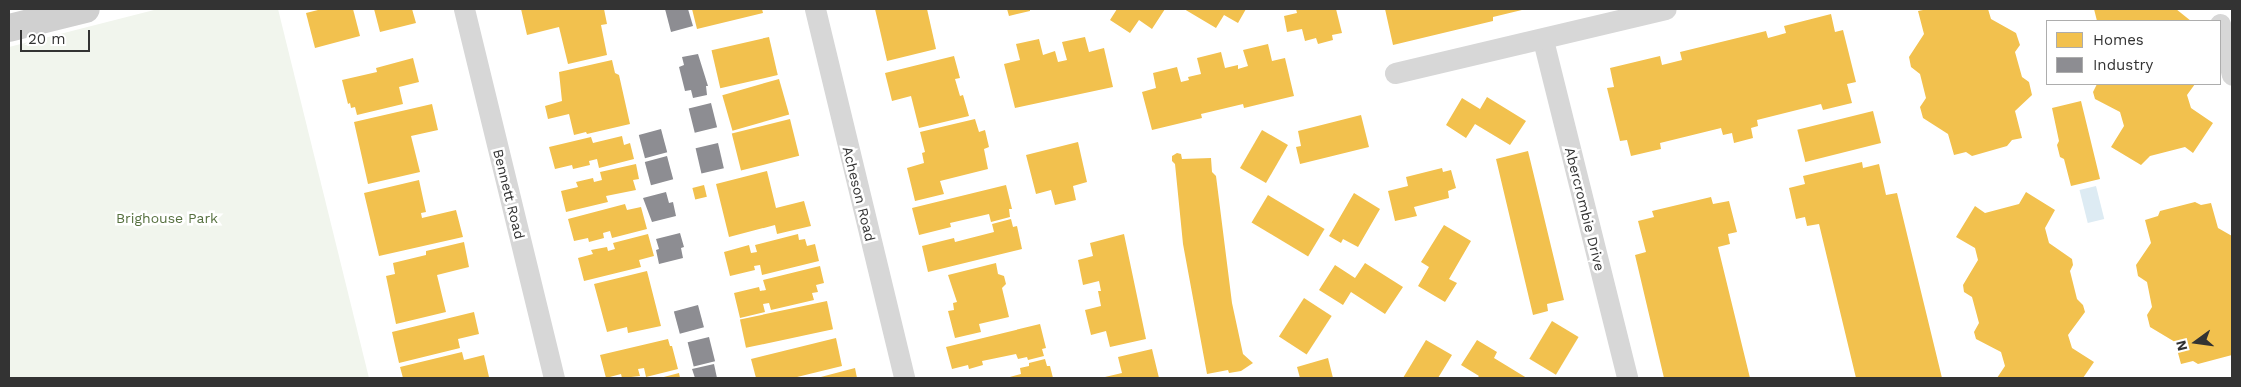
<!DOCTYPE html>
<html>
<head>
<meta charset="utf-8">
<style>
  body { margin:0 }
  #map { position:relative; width:2241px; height:387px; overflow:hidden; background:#fff; font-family:"Work Sans",sans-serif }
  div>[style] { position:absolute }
  .green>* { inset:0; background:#f1f5ed }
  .water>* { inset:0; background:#ddebf3; transform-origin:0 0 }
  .homes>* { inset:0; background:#f2c14e; transform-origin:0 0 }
  .industry>* { inset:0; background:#8d8d92; transform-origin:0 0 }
  .minor>* { height:21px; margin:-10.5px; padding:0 10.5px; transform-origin:10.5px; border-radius:10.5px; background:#d7d7d7 }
  .secondary>* { height:28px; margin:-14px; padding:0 14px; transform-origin:14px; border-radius:14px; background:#d0d0d0 }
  span { translate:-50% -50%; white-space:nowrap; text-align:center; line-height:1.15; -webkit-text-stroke:5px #fff; paint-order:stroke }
  .street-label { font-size:14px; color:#333 }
  .park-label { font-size:14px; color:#56703f }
  .frame { position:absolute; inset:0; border:10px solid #333; pointer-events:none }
  .legend { position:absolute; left:2046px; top:20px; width:175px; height:65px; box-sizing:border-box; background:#fff; border:1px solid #adadad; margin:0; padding:6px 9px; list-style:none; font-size:15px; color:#333 }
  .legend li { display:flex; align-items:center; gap:10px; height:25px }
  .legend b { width:25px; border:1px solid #adadad }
  .north { position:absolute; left:2171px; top:317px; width:50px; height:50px; -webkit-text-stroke:4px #fff; paint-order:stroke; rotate:256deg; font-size:14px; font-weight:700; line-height:20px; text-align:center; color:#333 }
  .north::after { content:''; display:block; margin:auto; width:18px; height:22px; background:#333; clip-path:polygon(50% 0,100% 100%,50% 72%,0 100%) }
  .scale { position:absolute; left:20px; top:30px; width:70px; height:22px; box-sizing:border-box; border:2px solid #333; border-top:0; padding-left:6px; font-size:15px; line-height:18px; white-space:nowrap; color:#333; -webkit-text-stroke:4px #fff; paint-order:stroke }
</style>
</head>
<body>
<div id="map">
  <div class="green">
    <div style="clip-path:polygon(158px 9px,278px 9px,369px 378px,9px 378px,9px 47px)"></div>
  </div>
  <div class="water">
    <div style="left:2096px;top:186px;width:34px;height:17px;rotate:76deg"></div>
  </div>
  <div class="homes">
    <div style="clip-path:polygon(353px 9px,360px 36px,315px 48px,306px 13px,322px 9px)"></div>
    <div style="clip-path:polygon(374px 9px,412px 9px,416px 23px,380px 32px)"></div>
    <div style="clip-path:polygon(521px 9px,604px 9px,607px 24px,601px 25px,607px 55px,568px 64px,559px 27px,527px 35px)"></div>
    <div style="clip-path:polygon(692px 9px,762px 9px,763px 13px,697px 29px)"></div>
    <div style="clip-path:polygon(875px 9px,927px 9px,936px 49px,887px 61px)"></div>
    <div style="clip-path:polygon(1007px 9px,1030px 9px,1030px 11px,1009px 16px)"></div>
    <div style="clip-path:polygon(1117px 9px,1165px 9px,1152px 29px,1139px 20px,1130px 33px,1110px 20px)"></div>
    <div style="clip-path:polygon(1184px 9px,1246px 9px,1238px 23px,1224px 15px,1216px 28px)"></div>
    <div style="clip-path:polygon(1296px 9px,1336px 9px,1342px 33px,1332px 35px,1333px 40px,1318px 44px,1316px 38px,1305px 41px,1302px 29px,1287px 32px,1284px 16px,1297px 13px)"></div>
    <div style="clip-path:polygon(1385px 9px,1526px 9px,1493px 17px,1493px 21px,1393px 45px)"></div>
    <div style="clip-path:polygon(1928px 9px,1988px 9px,1991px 19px,2016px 33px,2020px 45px,2015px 52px,2022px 77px,2029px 82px,2032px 95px,2015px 111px,2022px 138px,2012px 140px,2007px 146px,1972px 156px,1966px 152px,1954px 155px,1948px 134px,1923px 118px,1920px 107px,1926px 98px,1920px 74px,1911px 67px,1909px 57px,1924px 34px,1918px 11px)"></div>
    <div style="clip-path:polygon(2094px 9px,2176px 9px,2191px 21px,2097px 21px)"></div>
    <div style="clip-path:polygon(1831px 14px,1835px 32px,1843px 30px,1856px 82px,1847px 84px,1852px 103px,1823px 110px,1821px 104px,1757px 120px,1758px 126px,1751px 128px,1753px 138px,1734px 143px,1732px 133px,1723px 135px,1721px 128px,1660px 143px,1661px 149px,1631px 156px,1627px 140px,1620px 141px,1607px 88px,1614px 87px,1610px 68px,1660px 56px,1662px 65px,1682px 60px,1680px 52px,1766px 31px,1768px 38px,1786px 33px,1784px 26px)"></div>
    <div style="left:769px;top:37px;width:39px;height:59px;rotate:77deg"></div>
    <div style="clip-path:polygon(1085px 37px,1089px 52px,1104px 48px,1113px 87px,1015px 108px,1004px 64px,1020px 60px,1016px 44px,1039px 39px,1043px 55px,1055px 51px,1058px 62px,1067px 60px,1062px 42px)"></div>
    <div style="clip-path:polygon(1268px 44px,1272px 61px,1285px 58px,1294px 96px,1244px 108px,1243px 104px,1201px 114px,1202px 118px,1152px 130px,1142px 92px,1156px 88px,1153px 73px,1177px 67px,1181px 82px,1189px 80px,1188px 77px,1201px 74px,1197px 58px,1221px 52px,1225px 68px,1238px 65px,1238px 69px,1248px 66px,1243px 50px)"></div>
    <div style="clip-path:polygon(954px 56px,960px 78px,955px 79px,960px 96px,963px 95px,969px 116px,919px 128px,911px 96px,892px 101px,885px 73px)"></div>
    <div style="clip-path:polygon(413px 58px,419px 82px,399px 87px,403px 104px,357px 115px,355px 107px,351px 108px,350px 103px,348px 104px,342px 80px,377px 72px,376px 68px)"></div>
    <div style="clip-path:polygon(612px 60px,615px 73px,619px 75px,630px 124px,587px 134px,586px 132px,574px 135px,569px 114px,548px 119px,545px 106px,562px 101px,559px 72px)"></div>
    <div style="left:779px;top:79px;width:37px;height:59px;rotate:74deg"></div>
    <div style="clip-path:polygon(2097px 84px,2195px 84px,2187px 95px,2191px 108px,2213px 123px,2193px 153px,2185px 147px,2150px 156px,2141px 165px,2111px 147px,2124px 126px,2120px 112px,2095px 99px,2093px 92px)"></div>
    <div style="clip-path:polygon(1487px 97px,1526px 121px,1510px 145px,1475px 124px,1466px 138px,1446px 125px,1462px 98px,1480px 109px)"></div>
    <div style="clip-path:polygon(2081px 101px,2100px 179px,2071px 186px,2064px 159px,2060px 157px,2057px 145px,2059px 141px,2052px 108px)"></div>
    <div style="clip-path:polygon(432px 104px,438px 130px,411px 136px,420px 172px,368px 184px,354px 122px)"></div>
    <div style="left:1873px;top:111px;width:33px;height:78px;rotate:76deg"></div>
    <div style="clip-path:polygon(1361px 115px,1369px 147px,1300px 164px,1296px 147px,1301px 146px,1298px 131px)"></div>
    <div style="left:790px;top:119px;width:38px;height:60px;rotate:76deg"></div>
    <div style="clip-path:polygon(975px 119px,979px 132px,985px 130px,989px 147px,984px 149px,988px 169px,940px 181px,944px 194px,915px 201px,907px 168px,924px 163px,922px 153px,925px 152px,920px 132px)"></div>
    <div style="left:1262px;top:130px;width:30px;height:44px;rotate:30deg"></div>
    <div style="clip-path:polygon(622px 136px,624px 145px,630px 143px,634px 159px,599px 168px,597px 159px,589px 161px,590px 165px,573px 169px,572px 165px,555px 169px,549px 147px,591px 137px,593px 143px)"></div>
    <div style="clip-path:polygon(1078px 142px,1087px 182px,1073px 186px,1076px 200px,1055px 205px,1051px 190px,1036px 194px,1026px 155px)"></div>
    <div style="clip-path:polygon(1528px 151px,1564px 300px,1547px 304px,1548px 311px,1533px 315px,1496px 159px)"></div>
    <div style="clip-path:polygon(1177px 153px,1181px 154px,1182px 159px,1211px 158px,1212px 172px,1216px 176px,1232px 303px,1243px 354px,1253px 363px,1241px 371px,1229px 373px,1228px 370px,1207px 374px,1183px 244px,1175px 164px,1172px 161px,1172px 156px)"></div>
    <div style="clip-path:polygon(1862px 162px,1863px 168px,1879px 164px,1886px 195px,1897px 193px,1942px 378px,1856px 378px,1819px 224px,1807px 226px,1805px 217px,1796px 219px,1789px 188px,1805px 184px,1803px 176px)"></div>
    <div style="clip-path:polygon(636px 164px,639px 179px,633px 180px,636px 190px,606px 196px,608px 202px,566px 212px,561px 191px,578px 187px,576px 182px,593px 178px,594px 182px,602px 180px,600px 172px)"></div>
    <div style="clip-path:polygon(1442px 168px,1443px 172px,1451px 170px,1456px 188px,1448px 191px,1449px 198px,1414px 207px,1417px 216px,1395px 221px,1388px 191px,1408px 186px,1406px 177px)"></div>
    <div style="clip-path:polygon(767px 171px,776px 208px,804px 201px,811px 226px,777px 234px,775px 225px,729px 237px,716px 184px)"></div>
    <div style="clip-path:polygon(419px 180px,426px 212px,421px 213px,422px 218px,456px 210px,463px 237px,379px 256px,364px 193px)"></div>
    <div style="left:704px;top:185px;width:12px;height:12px;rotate:76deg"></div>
    <div style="clip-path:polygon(1006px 185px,1012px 209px,1009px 209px,1010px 217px,991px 222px,989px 214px,950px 223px,951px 227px,919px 235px,912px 208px)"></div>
    <div style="clip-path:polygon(2026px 192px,2055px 210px,2045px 228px,2049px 243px,2072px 259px,2073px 265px,2070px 271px,2077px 299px,2083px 305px,2085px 312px,2068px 335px,2072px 348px,2094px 362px,2083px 378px,1997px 378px,2005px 366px,2001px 352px,1976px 339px,1974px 332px,1979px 323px,1972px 297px,1964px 292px,1963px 285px,1978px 260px,1975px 248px,1956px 237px,1975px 206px,1985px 213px,2019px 204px)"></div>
    <div style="clip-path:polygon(1354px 193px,1380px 209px,1358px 247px,1343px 239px,1341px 243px,1329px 236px)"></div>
    <div style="left:1268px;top:195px;width:66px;height:32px;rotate:31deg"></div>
    <div style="clip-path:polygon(1711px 197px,1713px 204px,1729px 201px,1737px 232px,1728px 234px,1730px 244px,1718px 247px,1750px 378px,1664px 378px,1635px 255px,1646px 252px,1638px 221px,1654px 217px,1652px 211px)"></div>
    <div style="clip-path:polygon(2195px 202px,2201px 205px,2211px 203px,2218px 228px,2232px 236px,2232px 355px,2198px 364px,2193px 361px,2181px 364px,2175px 342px,2150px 327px,2147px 315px,2152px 307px,2147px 282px,2138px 276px,2136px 265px,2151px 243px,2145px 220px,2158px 216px,2160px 211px)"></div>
    <div style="clip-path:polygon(625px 204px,627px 210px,641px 207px,647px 229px,612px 238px,610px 231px,603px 233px,604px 238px,589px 242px,588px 238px,574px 241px,568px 219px)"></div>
    <div style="clip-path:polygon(1011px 219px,1013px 227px,1017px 226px,1022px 249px,928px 272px,922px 246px,954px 238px,955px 242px,994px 232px,992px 224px)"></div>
    <div style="clip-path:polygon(1444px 225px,1471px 241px,1449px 279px,1457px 283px,1445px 302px,1418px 286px,1429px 267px,1421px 262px)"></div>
    <div style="clip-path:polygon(648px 234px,654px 256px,639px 260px,641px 267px,584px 281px,578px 258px,593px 254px,591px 250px,607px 247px,608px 251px,615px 249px,613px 243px)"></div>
    <div style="clip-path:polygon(798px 234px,799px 240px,805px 239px,807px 246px,815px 244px,819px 261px,762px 275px,760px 265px,754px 266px,755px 270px,730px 276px,724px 252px,749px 245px,751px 253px,757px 252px,755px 245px)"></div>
    <div style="clip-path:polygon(1124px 234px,1146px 339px,1110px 347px,1106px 331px,1091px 335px,1085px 310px,1101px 306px,1098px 291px,1101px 291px,1099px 281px,1083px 285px,1078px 260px,1093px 256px,1090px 243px)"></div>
    <div style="clip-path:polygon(464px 242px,469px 267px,437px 275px,446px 312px,396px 324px,386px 276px,395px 274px,393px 263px,426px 255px,426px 251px)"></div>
    <div style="clip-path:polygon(996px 263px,998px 274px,1004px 276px,1006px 284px,1002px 288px,1009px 317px,979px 324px,981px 332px,955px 338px,948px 311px,954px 310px,953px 303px,957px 302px,948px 275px)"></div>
    <div style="clip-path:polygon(1365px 263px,1403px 287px,1385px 314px,1351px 292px,1343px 305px,1319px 290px,1335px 265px,1355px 278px)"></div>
    <div style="clip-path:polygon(820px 266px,824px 283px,816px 285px,818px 292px,812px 293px,814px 300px,771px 310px,769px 303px,763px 304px,765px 312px,740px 318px,734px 293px,759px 287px,760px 291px,766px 290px,763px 280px)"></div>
    <div style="clip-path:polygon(647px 271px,661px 326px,628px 333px,627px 327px,607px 332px,594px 284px)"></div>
    <div style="left:1304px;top:298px;width:33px;height:46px;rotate:33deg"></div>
    <div style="left:827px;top:301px;width:29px;height:89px;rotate:78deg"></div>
    <div style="clip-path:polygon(474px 312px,479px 334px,458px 339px,460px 348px,399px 363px,392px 332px)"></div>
    <div style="left:1552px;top:321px;width:31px;height:44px;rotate:31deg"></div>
    <div style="clip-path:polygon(1040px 324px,1046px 348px,1042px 349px,1044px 356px,1028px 360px,1027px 357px,1018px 359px,1016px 354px,982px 361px,983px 365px,969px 369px,968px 365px,952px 369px,946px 347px)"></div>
    <div style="clip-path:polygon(836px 338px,842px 366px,793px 378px,756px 378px,751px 359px)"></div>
    <div style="clip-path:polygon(668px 339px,670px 346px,672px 346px,678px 369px,646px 377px,644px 368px,638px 369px,640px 376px,622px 378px,621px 374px,606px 378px,600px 355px)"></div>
    <div style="clip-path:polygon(1426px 340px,1452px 355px,1438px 378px,1403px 378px)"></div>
    <div style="clip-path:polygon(1477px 340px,1497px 352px,1494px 358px,1527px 378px,1477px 378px,1479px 376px,1461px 365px)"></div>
    <div style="clip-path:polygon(1152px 349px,1159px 378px,1106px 378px,1105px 377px,1122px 373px,1118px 357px)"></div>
    <div style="clip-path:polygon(462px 352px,464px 360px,484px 355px,489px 377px,403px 378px,400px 367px)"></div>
    <div style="clip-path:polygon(1328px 358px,1333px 378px,1300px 378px,1297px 367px)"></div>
    <div style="clip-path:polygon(1045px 359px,1047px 366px,1050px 366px,1053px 378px,1006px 378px,1021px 374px,1020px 368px,1029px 366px,1029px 363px)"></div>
    <div style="clip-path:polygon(855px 368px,857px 378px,817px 378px)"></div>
    <div style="clip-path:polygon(679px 373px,680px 378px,660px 378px)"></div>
  </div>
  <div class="industry">
    <div style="clip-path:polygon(665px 9px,688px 9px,693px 26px,671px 32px)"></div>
    <div style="clip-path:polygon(698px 54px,708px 86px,706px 86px,707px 95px,693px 98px,691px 90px,685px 91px,679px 67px,684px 65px,682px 57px)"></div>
    <div style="left:711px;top:103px;width:25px;height:23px;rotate:76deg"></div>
    <div style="left:661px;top:129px;width:24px;height:23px;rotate:75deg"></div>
    <div style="left:718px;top:143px;width:26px;height:23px;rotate:77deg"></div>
    <div style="left:667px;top:156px;width:24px;height:23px;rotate:75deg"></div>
    <div style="clip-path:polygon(666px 192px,669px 203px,673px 202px,676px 216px,652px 222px,643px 198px)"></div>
    <div style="clip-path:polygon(680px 233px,684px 247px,681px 248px,683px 258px,659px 264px,656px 250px,659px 249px,656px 239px)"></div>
    <div style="left:698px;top:305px;width:23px;height:25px;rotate:75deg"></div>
    <div style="left:709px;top:337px;width:25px;height:22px;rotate:76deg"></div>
    <div style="clip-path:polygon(714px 364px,717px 378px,695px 378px,692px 369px)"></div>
  </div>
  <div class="minor">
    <div style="left:464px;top:9px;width:380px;rotate:76.3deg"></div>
    <div style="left:815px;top:9px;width:380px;rotate:76.4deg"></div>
    <div style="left:2220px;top:24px;width:52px;rotate:76.8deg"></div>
    <div style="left:1543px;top:40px;width:348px;rotate:76deg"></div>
    <div style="left:1395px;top:73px;width:278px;rotate:-13.3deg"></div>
  </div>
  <div class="secondary">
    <div style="left:9px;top:28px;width:79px;rotate:-13.9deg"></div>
  </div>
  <div class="street-label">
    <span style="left:509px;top:194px;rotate:76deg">Bennett Road</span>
    <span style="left:859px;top:194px;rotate:76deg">Acheson Road</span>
    <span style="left:1585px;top:209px;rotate:76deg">Abercrombie Drive</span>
  </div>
  <div class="park-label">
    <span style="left:167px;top:218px">Brighouse Park</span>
  </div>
  <div class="frame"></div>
  <ul class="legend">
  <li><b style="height:14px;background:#f2c14e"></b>Homes</li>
  <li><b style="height:14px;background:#8d8d92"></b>Industry</li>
  </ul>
  <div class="north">N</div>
  <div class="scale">20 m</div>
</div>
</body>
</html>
